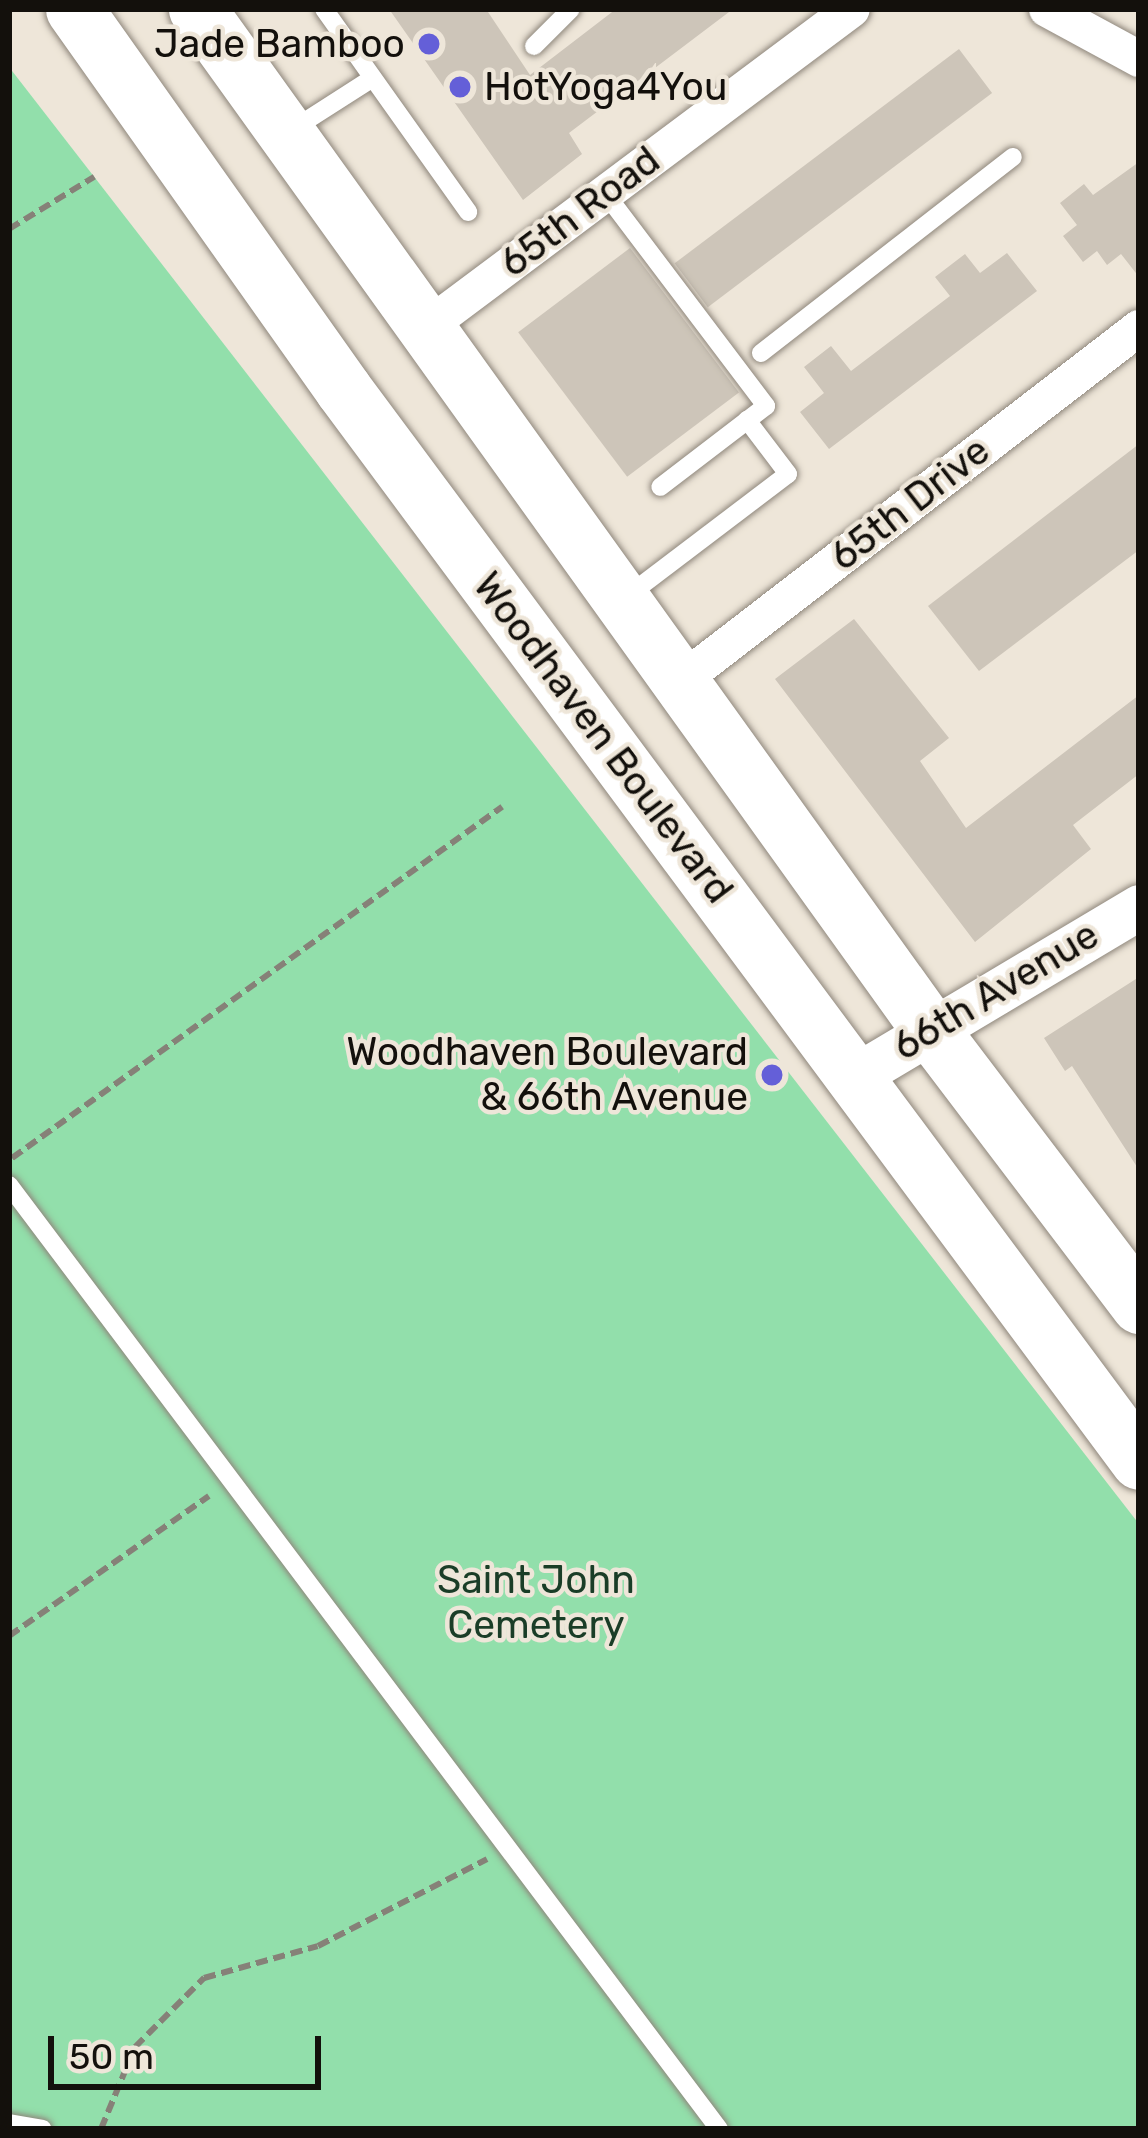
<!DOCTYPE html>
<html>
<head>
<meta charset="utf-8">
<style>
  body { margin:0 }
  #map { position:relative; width:1148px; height:2138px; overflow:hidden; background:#eee6d9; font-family:Rubik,sans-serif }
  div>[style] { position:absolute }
  .green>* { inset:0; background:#92dfab }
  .building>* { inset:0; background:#cdc5b9; transform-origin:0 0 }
  .path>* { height:6px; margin-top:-3px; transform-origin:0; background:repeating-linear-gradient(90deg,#868178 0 12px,transparent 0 18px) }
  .roads { filter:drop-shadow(0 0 3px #8f877c) drop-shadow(0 0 3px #8f877c) }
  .service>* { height:18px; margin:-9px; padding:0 9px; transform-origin:9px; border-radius:9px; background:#fff }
  .minor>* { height:36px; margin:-18px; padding:0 18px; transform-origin:18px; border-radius:18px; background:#fff }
  .tertiary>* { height:45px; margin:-22.5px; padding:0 22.5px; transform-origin:22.5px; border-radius:22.5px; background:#fff }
  .primary>* { height:57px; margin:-28.5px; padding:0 28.5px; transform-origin:28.5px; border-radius:28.5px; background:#fff }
  .dots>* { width:33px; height:33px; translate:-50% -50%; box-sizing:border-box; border:6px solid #eee6d9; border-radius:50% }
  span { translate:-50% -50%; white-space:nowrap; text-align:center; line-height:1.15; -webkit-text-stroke:9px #eee6d9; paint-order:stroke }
  .poi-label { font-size:39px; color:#13100c }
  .right { translate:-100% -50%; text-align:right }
  .left { translate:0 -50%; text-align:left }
  .street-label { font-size:39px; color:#13100c }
  .park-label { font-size:39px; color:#1a3d27 }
  .frame { position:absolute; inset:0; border:12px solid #13100c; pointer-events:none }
  .scale { position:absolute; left:48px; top:2036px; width:273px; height:54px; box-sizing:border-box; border:6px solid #13100c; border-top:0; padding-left:15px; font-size:36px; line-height:42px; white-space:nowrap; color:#13100c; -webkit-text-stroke:9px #eee6d9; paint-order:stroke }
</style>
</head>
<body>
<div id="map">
  <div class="green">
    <div style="clip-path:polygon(9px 67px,1139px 1524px,1139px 2129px,9px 2129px)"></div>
  </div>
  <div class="building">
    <div style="clip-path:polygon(389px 9px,486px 9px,530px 75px,616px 9px,733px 9px,569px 133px,582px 154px,523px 200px)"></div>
    <div style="left:959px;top:49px;width:55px;height:356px;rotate:53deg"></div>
    <div style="clip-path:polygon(1139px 162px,1139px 277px,1121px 254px,1107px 265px,1097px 251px,1083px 262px,1063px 236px,1077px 225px,1060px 203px,1084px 184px,1093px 195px)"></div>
    <div style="left:630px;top:248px;width:181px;height:140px;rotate:53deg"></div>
    <div style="clip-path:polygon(1007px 253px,1037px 291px,829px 449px,800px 412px,824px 393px,804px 367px,831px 346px,851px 371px,950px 296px,935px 277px,965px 254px,980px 273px)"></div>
    <div style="clip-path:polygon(1139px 444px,1139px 550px,979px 671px,928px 606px)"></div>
    <div style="clip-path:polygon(854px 619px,949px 738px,920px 761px,966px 828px,1139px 695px,1139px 774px,1073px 825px,1091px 849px,975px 942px,775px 679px)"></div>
    <div style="clip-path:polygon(1139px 977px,1139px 1170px,1072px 1066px,1065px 1071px,1044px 1038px)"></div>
  </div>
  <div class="path">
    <div style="left:9px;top:229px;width:100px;rotate:-31.5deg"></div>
    <div style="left:12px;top:1158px;width:603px;rotate:-35.62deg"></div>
    <div style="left:9px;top:1636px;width:244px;rotate:-35deg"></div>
    <div style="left:101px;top:2129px;width:89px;rotate:-67.5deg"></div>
    <div style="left:135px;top:2047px;width:98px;rotate:-45deg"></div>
    <div style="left:204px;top:1978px;width:118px;rotate:-15.7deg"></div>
    <div style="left:318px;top:1946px;width:190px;rotate:-27.2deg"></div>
  </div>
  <div class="roads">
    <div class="service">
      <div style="left:324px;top:9px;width:249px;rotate:54.6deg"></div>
      <div style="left:534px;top:46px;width:52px;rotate:-45deg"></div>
      <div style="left:290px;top:131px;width:98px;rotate:-32.6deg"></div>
      <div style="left:605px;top:193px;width:267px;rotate:52.9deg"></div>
      <div style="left:766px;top:406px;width:133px;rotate:142.6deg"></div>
      <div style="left:761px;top:353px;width:319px;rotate:-37.9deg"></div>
      <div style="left:626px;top:597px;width:203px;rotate:-37.2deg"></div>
      <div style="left:788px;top:474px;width:68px;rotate:-127.2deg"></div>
      <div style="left:9px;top:1185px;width:1181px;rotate:53.05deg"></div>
      <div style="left:9px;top:2123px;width:34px;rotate:10deg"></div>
    </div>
    <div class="minor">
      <div style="left:1047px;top:9px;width:105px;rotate:28.5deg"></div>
      <div style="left:424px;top:329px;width:534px;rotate:-36.78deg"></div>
      <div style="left:682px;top:680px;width:577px;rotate:-37.6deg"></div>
    </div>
    <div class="tertiary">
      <div style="left:854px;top:1077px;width:332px;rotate:-30.8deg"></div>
    </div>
    <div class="primary">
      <div style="left:74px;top:9px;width:466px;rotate:54.7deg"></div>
      <div style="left:343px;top:389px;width:1335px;rotate:53.4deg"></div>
      <div style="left:197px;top:9px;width:1255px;rotate:54.31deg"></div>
      <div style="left:929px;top:1028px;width:348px;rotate:52.8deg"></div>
    </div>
  </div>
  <div class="dots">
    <div style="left:429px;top:44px;background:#645fd8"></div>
    <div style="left:460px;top:87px;background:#645fd8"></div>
    <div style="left:772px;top:1075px;background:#645fd8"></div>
  </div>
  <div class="poi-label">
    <span class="right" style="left:405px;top:44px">Jade Bamboo</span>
    <span class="left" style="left:484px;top:87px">HotYoga4You</span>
    <span class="right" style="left:748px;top:1075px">Woodhaven Boulevard<br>&amp; 66th Avenue</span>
  </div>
  <div class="street-label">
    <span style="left:580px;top:212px;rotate:-37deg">65th Road</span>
    <span style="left:910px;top:504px;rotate:-38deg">65th Drive</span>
    <span style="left:603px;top:738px;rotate:53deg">Woodhaven Boulevard</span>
    <span style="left:996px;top:991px;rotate:-31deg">66th Avenue</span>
  </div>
  <div class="park-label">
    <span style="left:536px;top:1603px">Saint John<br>Cemetery</span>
  </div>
  <div class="frame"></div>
  <div class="scale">50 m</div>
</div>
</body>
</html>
